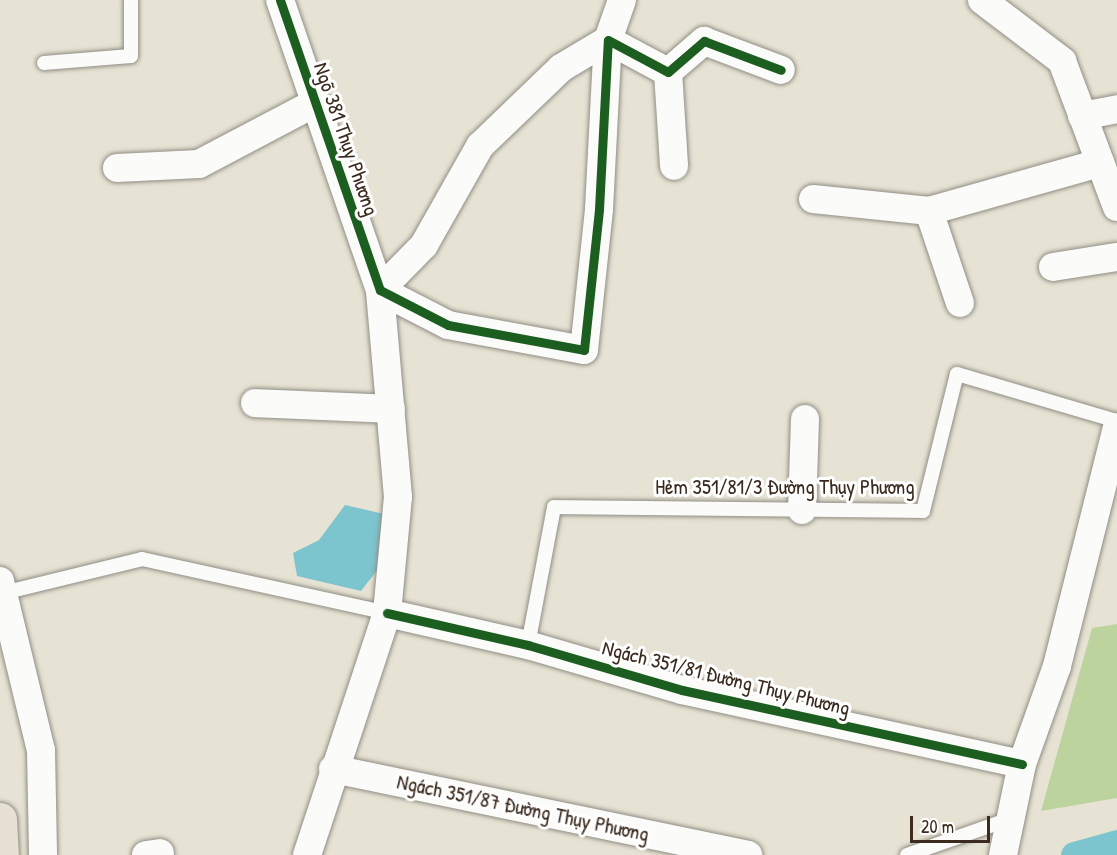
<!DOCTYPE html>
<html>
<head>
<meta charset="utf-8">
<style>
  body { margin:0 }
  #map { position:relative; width:1117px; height:855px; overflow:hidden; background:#e6e3d4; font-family:"Patrick Hand",sans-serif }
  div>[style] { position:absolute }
  .green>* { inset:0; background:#bdd39e }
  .water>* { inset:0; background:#7cc4ce }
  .canal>* { height:27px; margin:-13.5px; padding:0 13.5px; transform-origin:13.5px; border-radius:13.5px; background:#7cc4ce }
  .roads { filter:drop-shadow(0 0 2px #918d84) drop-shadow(0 0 2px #918d84) }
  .lane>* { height:14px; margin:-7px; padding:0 7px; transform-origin:7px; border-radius:7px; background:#fbfbf9 }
  .street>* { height:28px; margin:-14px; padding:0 14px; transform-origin:14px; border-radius:14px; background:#fbfbf9 }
  .primary>* { height:33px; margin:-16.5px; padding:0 16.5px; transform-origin:16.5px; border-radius:16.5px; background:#e7e1d4 }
  .cycleway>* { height:9px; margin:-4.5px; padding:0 4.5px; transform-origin:4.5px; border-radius:4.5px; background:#1b5e20 }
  span { translate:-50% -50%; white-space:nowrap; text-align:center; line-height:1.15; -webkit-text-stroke:6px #fff; paint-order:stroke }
  .street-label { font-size:21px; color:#3b2a1e }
  .scale { position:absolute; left:910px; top:816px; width:80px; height:27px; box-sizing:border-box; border:3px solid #3b2a1e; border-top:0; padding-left:8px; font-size:18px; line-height:21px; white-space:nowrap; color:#3b2a1e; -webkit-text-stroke:4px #fff; paint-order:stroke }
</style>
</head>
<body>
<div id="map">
  <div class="green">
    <div style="clip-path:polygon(1117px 624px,1117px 798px,1041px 811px,1092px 628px)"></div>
  </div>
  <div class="water">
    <div style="clip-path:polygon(345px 505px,384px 514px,382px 564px,361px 591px,297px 576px,293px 553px,319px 540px)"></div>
  </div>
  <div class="canal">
    <div style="left:1074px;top:855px;width:45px;rotate:-15.6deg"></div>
  </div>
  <div class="roads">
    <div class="lane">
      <div style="left:44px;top:63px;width:87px;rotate:-4.6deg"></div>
      <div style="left:131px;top:56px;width:56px;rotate:-90deg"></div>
      <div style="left:3px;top:593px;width:143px;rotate:-13.7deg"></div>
      <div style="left:142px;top:559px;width:251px;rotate:12.4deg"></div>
      <div style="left:528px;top:645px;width:140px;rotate:-79.3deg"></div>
      <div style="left:554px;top:507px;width:369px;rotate:0.6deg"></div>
      <div style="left:923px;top:511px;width:141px;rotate:-76.1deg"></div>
      <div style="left:957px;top:374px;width:167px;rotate:16.4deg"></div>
      <div style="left:907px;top:855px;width:109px;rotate:-19.3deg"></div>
    </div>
    <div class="street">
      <div style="left:280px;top:0;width:307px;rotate:71deg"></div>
      <div style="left:380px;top:290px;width:76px;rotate:27.2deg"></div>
      <div style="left:448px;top:325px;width:138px;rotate:10.4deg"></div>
      <div style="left:584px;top:350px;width:142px;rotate:-83.9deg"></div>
      <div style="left:599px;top:209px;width:169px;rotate:-87deg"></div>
      <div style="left:608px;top:40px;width:68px;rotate:28.1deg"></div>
      <div style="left:668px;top:72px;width:48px;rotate:-40.7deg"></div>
      <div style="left:704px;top:41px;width:82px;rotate:20.6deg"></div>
      <div style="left:982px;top:0;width:101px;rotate:37.3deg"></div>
      <div style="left:1062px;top:61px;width:156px;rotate:69.4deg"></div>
      <div style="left:668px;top:72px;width:94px;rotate:86.3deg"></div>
      <div style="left:1082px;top:116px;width:36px;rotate:-11deg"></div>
      <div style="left:117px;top:168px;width:82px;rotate:-2.8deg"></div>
      <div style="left:199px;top:164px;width:129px;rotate:-27.8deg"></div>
      <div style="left:813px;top:199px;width:117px;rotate:5.9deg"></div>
      <div style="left:929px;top:211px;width:178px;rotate:-15.7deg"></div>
      <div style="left:929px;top:211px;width:97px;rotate:71.4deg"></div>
      <div style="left:1053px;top:267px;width:65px;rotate:-8.9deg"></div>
      <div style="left:255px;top:403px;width:136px;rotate:2.5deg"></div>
      <div style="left:802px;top:510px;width:91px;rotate:-88.1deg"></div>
      <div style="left:0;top:581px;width:174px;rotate:76.4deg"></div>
      <div style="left:41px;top:750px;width:105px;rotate:88.9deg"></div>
      <div style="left:387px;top:613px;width:145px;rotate:12.8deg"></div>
      <div style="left:528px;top:645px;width:160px;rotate:16.3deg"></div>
      <div style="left:682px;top:690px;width:348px;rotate:12.3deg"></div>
      <div style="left:333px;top:769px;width:424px;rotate:11.7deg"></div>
      <div style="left:146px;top:855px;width:14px;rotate:-8deg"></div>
      <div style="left:307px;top:855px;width:255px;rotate:-71.7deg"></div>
      <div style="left:387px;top:613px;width:117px;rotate:-84.6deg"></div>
      <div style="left:398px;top:497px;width:208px;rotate:-95deg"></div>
      <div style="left:380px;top:290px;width:63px;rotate:-45.6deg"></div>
      <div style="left:424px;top:245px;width:114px;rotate:-60.5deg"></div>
      <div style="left:480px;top:146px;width:112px;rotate:-43.9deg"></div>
      <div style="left:561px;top:68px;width:55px;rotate:-30.8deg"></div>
      <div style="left:608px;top:40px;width:42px;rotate:-70.7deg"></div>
      <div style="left:1003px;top:855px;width:93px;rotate:-78.2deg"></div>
      <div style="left:1022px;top:764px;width:104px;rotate:-70.3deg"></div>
      <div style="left:1057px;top:666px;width:246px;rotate:-75.9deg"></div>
    </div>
    <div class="primary">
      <div style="left:0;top:819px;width:36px;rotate:87deg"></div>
    </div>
  </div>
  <div class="cycleway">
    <div style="left:280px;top:0;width:307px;rotate:71deg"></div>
    <div style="left:380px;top:290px;width:76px;rotate:27.2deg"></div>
    <div style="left:448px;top:325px;width:138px;rotate:10.4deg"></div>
    <div style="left:584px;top:350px;width:142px;rotate:-83.9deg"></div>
    <div style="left:599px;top:209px;width:169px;rotate:-87deg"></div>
    <div style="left:608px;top:40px;width:68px;rotate:28.1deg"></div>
    <div style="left:668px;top:72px;width:48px;rotate:-40.7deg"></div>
    <div style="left:704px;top:41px;width:82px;rotate:20.6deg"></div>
    <div style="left:387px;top:613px;width:145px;rotate:12.8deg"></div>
    <div style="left:528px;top:645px;width:160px;rotate:16.3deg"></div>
    <div style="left:682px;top:690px;width:348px;rotate:12.3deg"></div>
  </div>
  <div class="street-label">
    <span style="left:346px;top:139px;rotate:71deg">Ngõ 381 Thụy Phương</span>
    <span style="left:785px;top:487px">Hẻm 351/81/3 Đường Thụy Phương</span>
    <span style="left:726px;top:678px;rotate:14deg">Ngách 351/81 Đường Thụy Phương</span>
    <span style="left:523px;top:808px;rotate:12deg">Ngách 351/87 Đường Thụy Phương</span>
  </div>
  <div class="scale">20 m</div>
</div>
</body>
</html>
